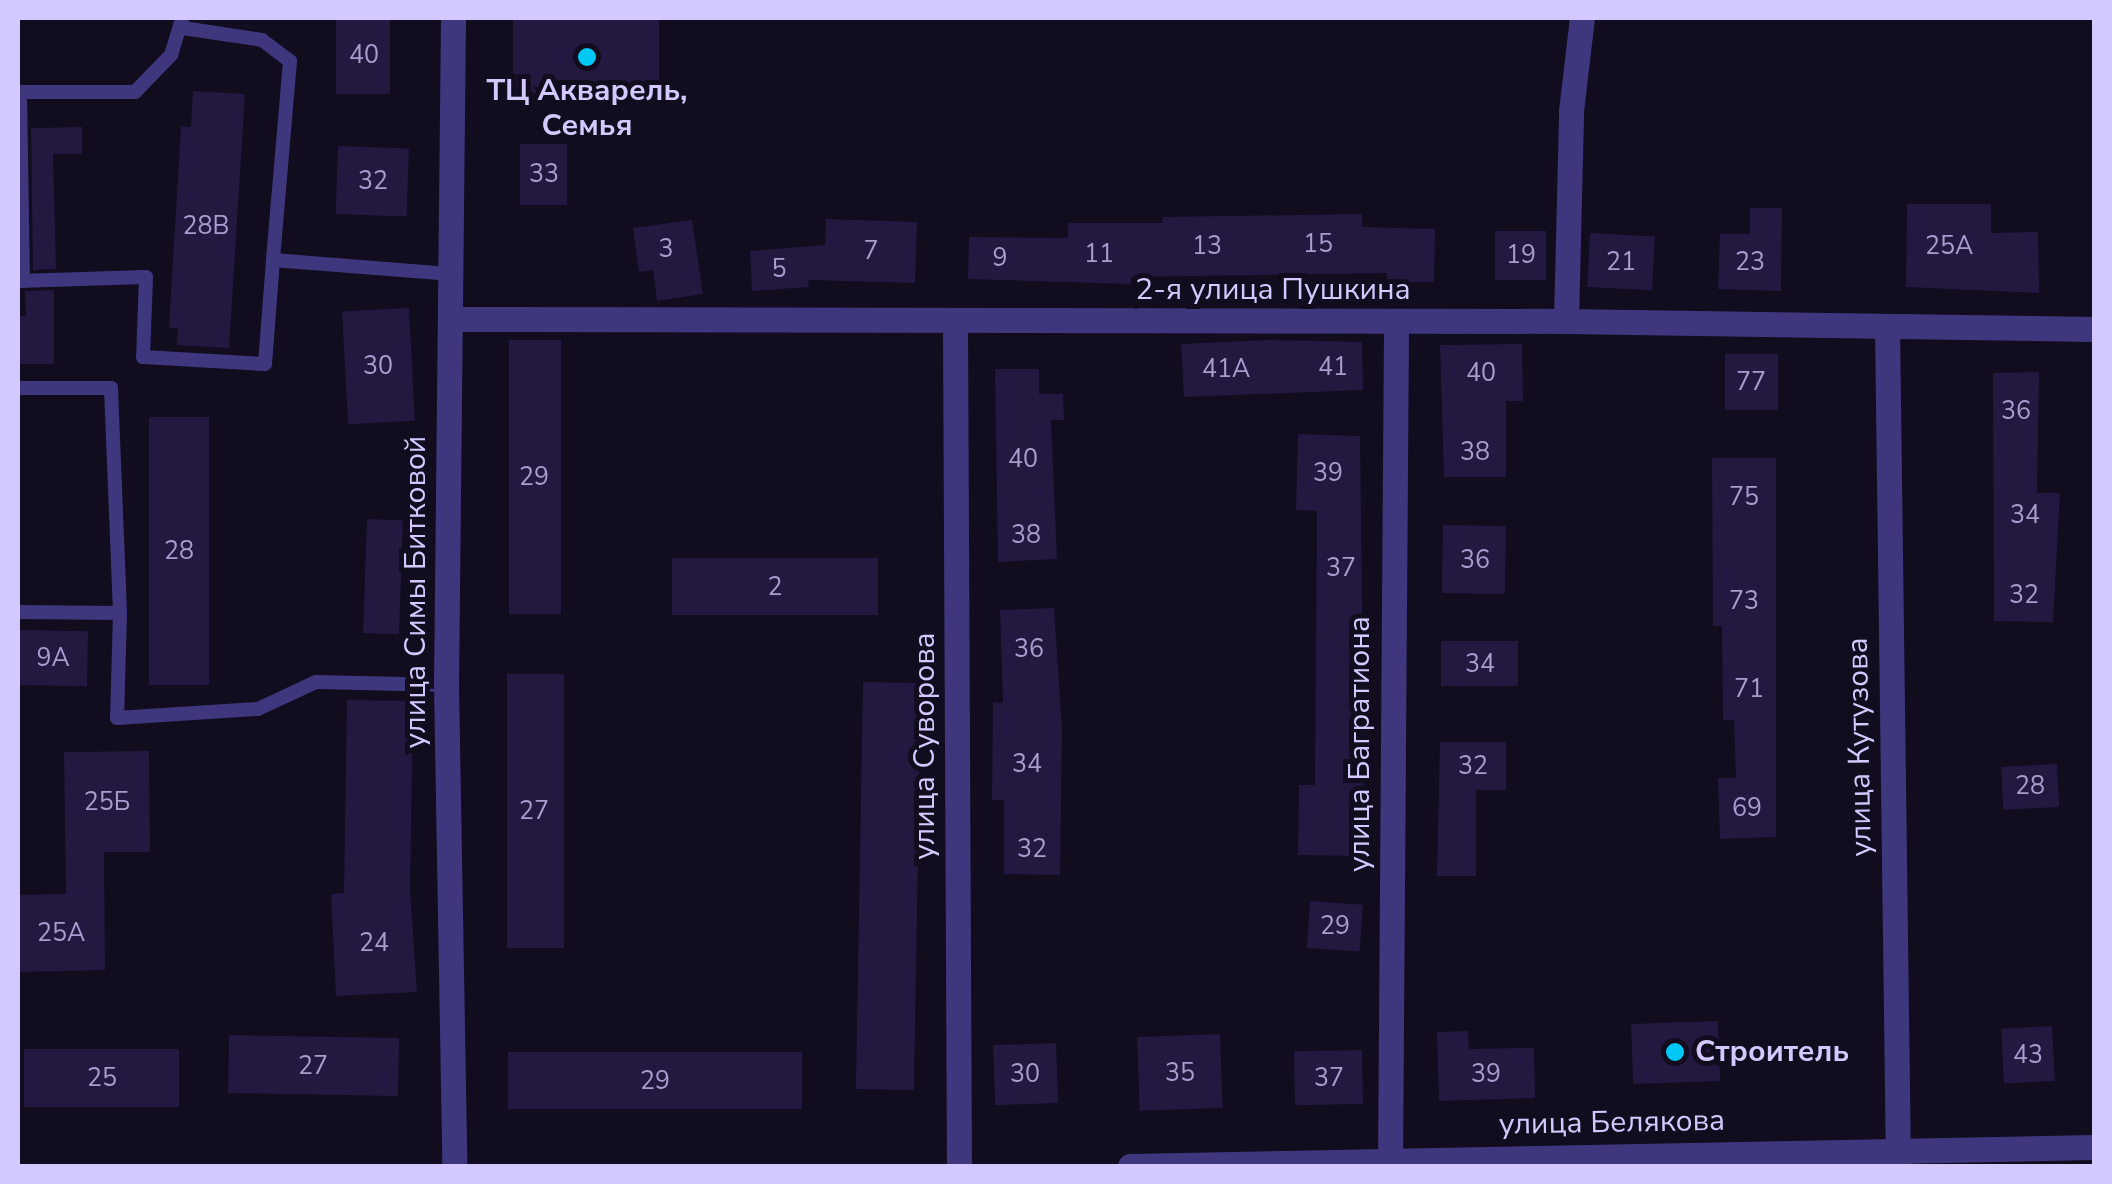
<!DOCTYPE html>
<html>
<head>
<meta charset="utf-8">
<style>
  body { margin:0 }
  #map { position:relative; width:2112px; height:1184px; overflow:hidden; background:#110c1e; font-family:"Nunito Sans",sans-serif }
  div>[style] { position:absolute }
  .building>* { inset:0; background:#23183f; transform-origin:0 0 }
  .service>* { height:14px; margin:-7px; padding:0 7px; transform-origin:7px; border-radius:7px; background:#3f377e }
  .minor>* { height:25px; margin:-12.5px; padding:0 12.5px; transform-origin:12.5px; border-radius:12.5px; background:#3f377e }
  .tertiary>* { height:25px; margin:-12.5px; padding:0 12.5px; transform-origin:12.5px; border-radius:12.5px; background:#3f377e }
  .dots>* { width:28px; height:28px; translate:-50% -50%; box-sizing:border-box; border:5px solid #110c1e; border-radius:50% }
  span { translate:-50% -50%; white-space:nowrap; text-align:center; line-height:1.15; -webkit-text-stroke:10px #110c1e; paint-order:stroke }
  .number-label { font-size:25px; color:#a89dcf }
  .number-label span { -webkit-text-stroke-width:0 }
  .poi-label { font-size:30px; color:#d4c9ff; font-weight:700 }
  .left { translate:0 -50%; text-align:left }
  .street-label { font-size:30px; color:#d4c9ff }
  .frame { position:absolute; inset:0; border:20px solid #d4c9ff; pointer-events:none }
</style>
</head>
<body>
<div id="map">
  <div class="building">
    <div style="left:336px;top:18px;width:54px;height:76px"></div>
    <div style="left:513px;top:18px;width:146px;height:79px"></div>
    <div style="clip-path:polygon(193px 91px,245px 94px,229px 348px,177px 345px,178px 328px,169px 328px,181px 126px,191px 127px)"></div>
    <div style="clip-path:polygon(82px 127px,82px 154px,53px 154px,56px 269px,33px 270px,31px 128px)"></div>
    <div style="left:520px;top:144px;width:47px;height:61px"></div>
    <div style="left:338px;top:146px;width:71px;height:68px;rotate:2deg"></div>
    <div style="clip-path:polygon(1907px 204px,1991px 204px,1991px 233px,2038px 232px,2039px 293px,1906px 287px)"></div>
    <div style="clip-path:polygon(1750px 208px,1782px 208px,1781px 291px,1718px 289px,1720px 234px,1750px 234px)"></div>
    <div style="clip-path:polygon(1362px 214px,1362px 227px,1435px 229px,1434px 282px,1387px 282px,1387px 273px,1131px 277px,1131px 284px,968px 279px,969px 237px,1068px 238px,1068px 223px,1163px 223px,1162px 217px)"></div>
    <div style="clip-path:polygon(826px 219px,917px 222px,915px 283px,808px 280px,809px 287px,752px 291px,750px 251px,825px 245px)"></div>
    <div style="clip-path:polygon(692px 220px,703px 294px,657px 301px,653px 270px,639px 272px,633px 228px)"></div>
    <div style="left:1495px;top:231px;width:51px;height:49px"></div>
    <div style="left:1590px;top:233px;width:65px;height:54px;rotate:3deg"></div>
    <div style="clip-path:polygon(54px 290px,54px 364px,18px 364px,18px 316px,26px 316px,25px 291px)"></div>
    <div style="left:409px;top:308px;width:113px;height:67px;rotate:87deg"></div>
    <div style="left:509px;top:340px;width:52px;height:274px"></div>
    <div style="clip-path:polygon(1269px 340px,1362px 342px,1363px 390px,1184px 397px,1181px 344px)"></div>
    <div style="clip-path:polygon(1522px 344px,1523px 401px,1506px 401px,1506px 477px,1444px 477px,1440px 345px)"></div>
    <div style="left:1725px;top:354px;width:53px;height:56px"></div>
    <div style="clip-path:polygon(995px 369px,1039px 369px,1039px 394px,1063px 394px,1064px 420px,1051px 420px,1057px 559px,998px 562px)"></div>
    <div style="clip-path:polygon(2039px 372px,2037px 493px,2060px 493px,2053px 622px,1994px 621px,1993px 373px)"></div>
    <div style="left:149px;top:417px;width:60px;height:268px"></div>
    <div style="clip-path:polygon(1298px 434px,1360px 436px,1365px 856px,1298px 855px,1299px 785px,1315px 785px,1317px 511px,1296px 510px)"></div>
    <div style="clip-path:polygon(1712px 458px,1776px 458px,1776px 837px,1720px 839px,1718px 778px,1736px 778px,1734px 720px,1723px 720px,1722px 626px,1713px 626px)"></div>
    <div style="left:367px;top:519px;width:36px;height:114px;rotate:2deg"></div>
    <div style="left:1443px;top:525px;width:63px;height:68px;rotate:1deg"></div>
    <div style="left:672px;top:558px;width:206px;height:57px"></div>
    <div style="clip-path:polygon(1054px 608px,1062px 729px,1060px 875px,1004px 874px,1004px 800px,992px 800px,993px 702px,1003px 703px,1000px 610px)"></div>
    <div style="left:18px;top:630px;width:70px;height:55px;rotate:1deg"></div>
    <div style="left:1441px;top:641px;width:77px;height:45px"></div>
    <div style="left:507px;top:674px;width:57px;height:274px"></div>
    <div style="left:863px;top:682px;width:58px;height:407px;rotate:1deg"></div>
    <div style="clip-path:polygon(347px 700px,413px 701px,410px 890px,417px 992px,336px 996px,331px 894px,344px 893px)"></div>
    <div style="clip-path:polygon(1440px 742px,1506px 742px,1506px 790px,1476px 790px,1476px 876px,1437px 876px)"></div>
    <div style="clip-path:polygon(149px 751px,150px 852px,104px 852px,105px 970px,18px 972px,18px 895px,66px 894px,64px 752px)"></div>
    <div style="left:2057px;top:764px;width:43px;height:56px;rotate:87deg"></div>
    <div style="left:1310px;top:901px;width:53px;height:47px;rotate:4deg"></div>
    <div style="left:1718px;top:1021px;width:60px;height:87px;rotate:88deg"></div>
    <div style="left:2052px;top:1026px;width:55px;height:51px;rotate:87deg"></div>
    <div style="clip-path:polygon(1468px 1031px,1469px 1049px,1534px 1048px,1535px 1098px,1439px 1101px,1437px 1032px)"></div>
    <div style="left:1220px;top:1034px;width:74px;height:83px;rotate:88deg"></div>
    <div style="left:229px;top:1035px;width:170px;height:58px;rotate:1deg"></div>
    <div style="left:1056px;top:1043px;width:60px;height:63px;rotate:88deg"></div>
    <div style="left:179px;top:1049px;width:58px;height:155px;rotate:90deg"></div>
    <div style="left:1362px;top:1050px;width:54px;height:68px;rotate:89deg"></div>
    <div style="left:508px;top:1052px;width:294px;height:57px"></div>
  </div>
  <div class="service">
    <div style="left:183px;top:28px;width:80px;rotate:8.6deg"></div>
    <div style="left:262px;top:40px;width:35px;rotate:37deg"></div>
    <div style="left:290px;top:61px;width:200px;rotate:94.9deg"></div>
    <div style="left:18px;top:92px;width:117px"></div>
    <div style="left:135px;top:92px;width:52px;rotate:-45.8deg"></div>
    <div style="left:171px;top:55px;width:39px;rotate:-73deg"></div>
    <div style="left:20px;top:92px;width:189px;rotate:89.1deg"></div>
    <div style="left:18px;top:281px;width:128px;rotate:-1.8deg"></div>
    <div style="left:146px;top:277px;width:80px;rotate:92.1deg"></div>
    <div style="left:143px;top:357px;width:122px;rotate:3.3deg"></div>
    <div style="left:265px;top:364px;width:104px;rotate:-85.6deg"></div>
    <div style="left:273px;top:260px;width:180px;rotate:4.5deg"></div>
    <div style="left:18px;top:388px;width:93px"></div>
    <div style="left:111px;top:388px;width:225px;rotate:87.7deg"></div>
    <div style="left:18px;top:612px;width:102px;rotate:0.6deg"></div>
    <div style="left:120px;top:613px;width:105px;rotate:91.6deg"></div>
    <div style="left:117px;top:718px;width:141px;rotate:-3.7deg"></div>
    <div style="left:258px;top:709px;width:64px;rotate:-25deg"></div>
    <div style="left:316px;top:682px;width:130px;rotate:1.3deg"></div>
  </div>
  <div class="minor">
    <div style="left:451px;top:319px;width:1115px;rotate:0.1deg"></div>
    <div style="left:1566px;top:321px;width:528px;rotate:0.87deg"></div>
    <div style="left:1566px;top:321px;width:210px;rotate:-88.6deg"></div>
    <div style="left:1571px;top:111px;width:94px;rotate:-83.3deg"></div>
    <div style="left:955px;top:325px;width:841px;rotate:89.73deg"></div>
    <div style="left:1887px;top:326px;width:840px;rotate:89.25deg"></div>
    <div style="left:1130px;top:1166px;width:964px;rotate:-1.13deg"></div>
    <div style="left:1390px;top:1166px;width:844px;rotate:-89.59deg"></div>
  </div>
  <div class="tertiary">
    <div style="left:453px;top:18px;width:667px;rotate:90.6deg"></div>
    <div style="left:446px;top:685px;width:481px;rotate:89deg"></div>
  </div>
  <div class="dots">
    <div style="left:587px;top:57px;background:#00c8f4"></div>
    <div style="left:1675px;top:1052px;background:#00c8f4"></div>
  </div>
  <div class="number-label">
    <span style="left:364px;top:55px">40</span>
    <span style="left:544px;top:174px">33</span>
    <span style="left:373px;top:181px">32</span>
    <span style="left:206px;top:226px">28В</span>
    <span style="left:1318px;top:244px">15</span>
    <span style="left:1207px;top:246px">13</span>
    <span style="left:1949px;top:246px">25А</span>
    <span style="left:666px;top:249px">3</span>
    <span style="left:871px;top:251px">7</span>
    <span style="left:1099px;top:254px">11</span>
    <span style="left:1521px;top:255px">19</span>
    <span style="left:1000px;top:258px">9</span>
    <span style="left:1621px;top:262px">21</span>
    <span style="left:1750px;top:262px">23</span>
    <span style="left:779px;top:269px">5</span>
    <span style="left:378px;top:366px">30</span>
    <span style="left:1333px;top:367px">41</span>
    <span style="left:1226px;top:369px">41А</span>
    <span style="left:1481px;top:373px">40</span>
    <span style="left:1751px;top:382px">77</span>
    <span style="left:2016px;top:411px">36</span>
    <span style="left:1475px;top:452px">38</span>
    <span style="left:1023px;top:459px">40</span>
    <span style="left:1328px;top:473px">39</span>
    <span style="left:534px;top:477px">29</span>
    <span style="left:1744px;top:497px">75</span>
    <span style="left:2025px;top:515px">34</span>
    <span style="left:1026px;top:535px">38</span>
    <span style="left:179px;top:551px">28</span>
    <span style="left:1475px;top:560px">36</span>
    <span style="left:1341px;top:568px">37</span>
    <span style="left:775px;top:587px">2</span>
    <span style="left:2024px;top:595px">32</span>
    <span style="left:1744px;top:601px">73</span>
    <span style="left:1029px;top:649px">36</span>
    <span style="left:53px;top:658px">9А</span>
    <span style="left:1480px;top:664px">34</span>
    <span style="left:1749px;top:689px">71</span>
    <span style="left:1027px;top:764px">34</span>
    <span style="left:1473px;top:766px">32</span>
    <span style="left:2030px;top:786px">28</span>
    <span style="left:107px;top:802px">25Б</span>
    <span style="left:1747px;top:808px">69</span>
    <span style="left:534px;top:811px">27</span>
    <span style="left:1032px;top:849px">32</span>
    <span style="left:1335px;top:926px">29</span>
    <span style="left:61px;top:933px">25А</span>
    <span style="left:374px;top:943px">24</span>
    <span style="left:2028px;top:1055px">43</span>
    <span style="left:313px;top:1066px">27</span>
    <span style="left:1180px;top:1073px">35</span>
    <span style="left:1025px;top:1074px">30</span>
    <span style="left:1486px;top:1074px">39</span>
    <span style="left:102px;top:1078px">25</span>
    <span style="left:1329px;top:1078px">37</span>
    <span style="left:655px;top:1081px">29</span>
  </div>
  <div class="poi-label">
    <span style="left:587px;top:108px">ТЦ Акварель,<br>Семья</span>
    <span class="left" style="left:1695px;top:1052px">Строитель</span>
  </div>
  <div class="street-label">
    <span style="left:1273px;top:290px">2-я улица Пушкина</span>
    <span style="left:416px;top:592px;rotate:-90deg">улица Симы Битковой</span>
    <span style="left:1360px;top:744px;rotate:-90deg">улица Багратиона</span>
    <span style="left:925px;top:746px;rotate:-90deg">улица Суворова</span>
    <span style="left:1860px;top:747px;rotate:-91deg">улица Кутузова</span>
    <span style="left:1612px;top:1123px;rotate:-1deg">улица Белякова</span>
  </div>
  <div class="frame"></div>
</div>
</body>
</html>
